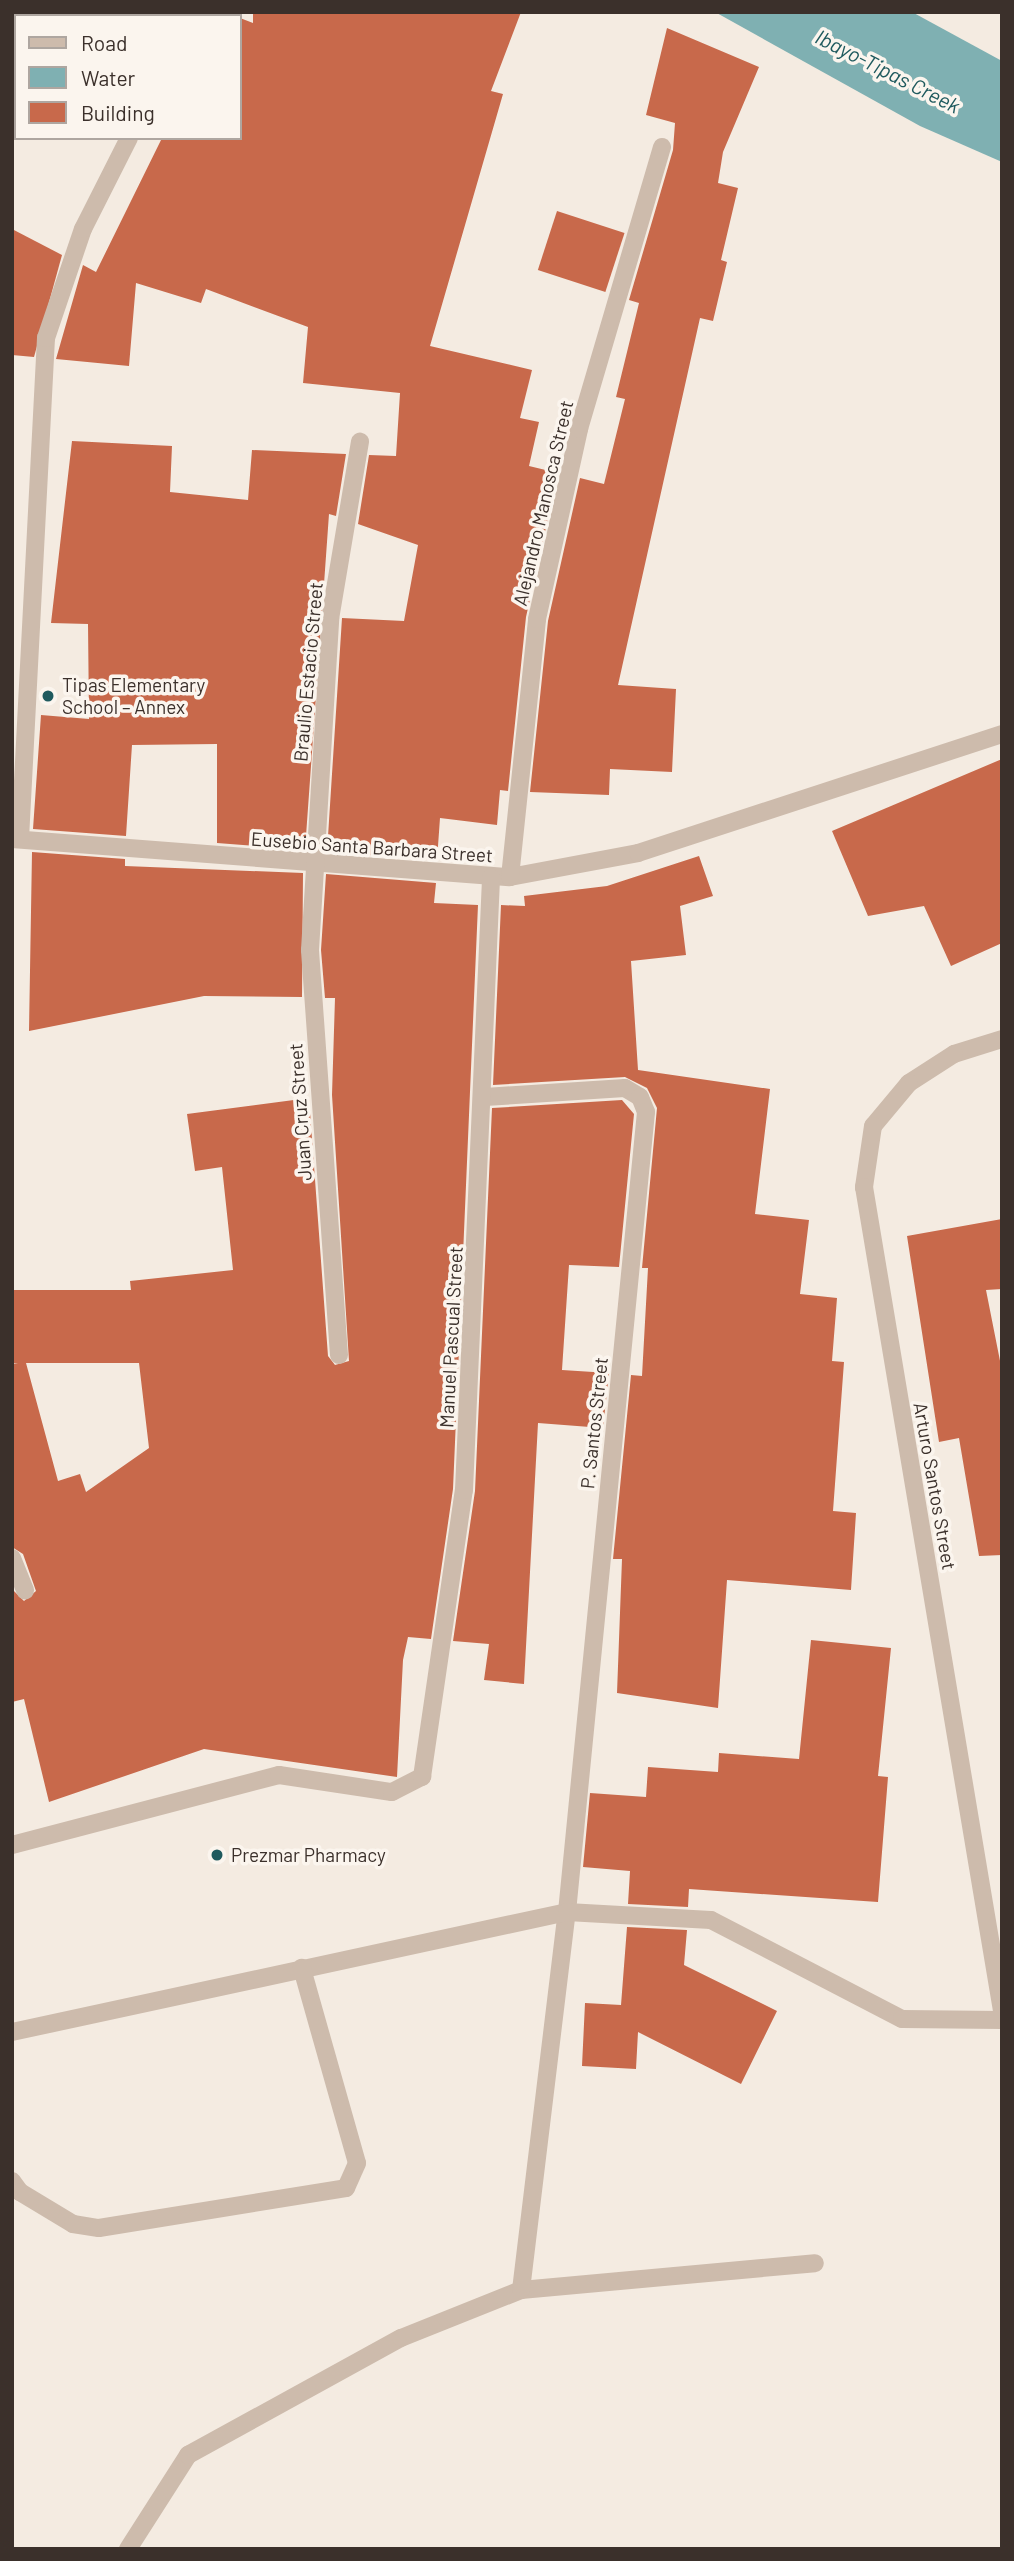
<!DOCTYPE html>
<html>
<head>
<meta charset="utf-8">
<style>
  body { margin:0 }
  #map { position:relative; width:1014px; height:2561px; overflow:hidden; background:#f4ebe1; font-family:Barlow,sans-serif }
  div>[style] { position:absolute }
  .water>* { inset:0; background:#7fb0b2 }
  .building>* { inset:0; background:#c8694b; transform-origin:0 0 }
  .lane>* { height:18px; margin:-9px; padding:0 9px; transform-origin:9px; border-radius:9px; background:#cdbbac }
  .street>* { height:18px; margin:-9px; padding:0 9px; transform-origin:9px; border-radius:9px; background:#cdbbac }
  .dots>* { width:19px; height:19px; translate:-50% -50%; box-sizing:border-box; border:4px solid #fbf5ee; border-radius:50% }
  span { translate:-50% -50%; white-space:nowrap; text-align:center; line-height:1.15; -webkit-text-stroke:7px #fbf5ee; paint-order:stroke }
  .street-label { font-size:19px; color:#3b302b }
  .poi-label { font-size:19px; color:#3b302b }
  .left { translate:0 -50%; text-align:left }
  .water-label { font-size:21px; color:#1f5a5e; font-style:italic }
  .frame { position:absolute; inset:0; border:14px solid #3b302b; pointer-events:none }
  .legend { position:absolute; left:14px; top:14px; width:228px; height:126px; box-sizing:border-box; background:#fbf5ee; border:2px solid #aea6a0; margin:0; padding:9px 12px; list-style:none; font-size:21px; color:#3b302b }
  .legend li { display:flex; align-items:center; gap:14px; height:35px }
  .legend b { width:35px; border:2px solid #aea6a0 }
</style>
</head>
<body>
<div id="map">
  <div class="water">
    <div style="clip-path:polygon(715px 12px,912px 12px,1002px 61px,1002px 162px,920px 126px)"></div>
  </div>
  <div class="building">
    <div style="clip-path:polygon(253px 12px,521px 12px,491px 91px,503px 94px,430px 346px,532px 370px,520px 418px,539px 422px,529px 466px,558px 473px,526px 617px,508px 791px,500px 790px,497px 825px,440px 818px,437px 860px,327px 852px,342px 618px,404px 621px,418px 545px,358px 524px,369px 455px,396px 456px,400px 393px,303px 383px,308px 327px,206px 289px,201px 303px,136px 283px,129px 366px,56px 359px,83px 265px,96px 272px,162px 138px,240px 138px,240px 18px,253px 23px)"></div>
    <div style="clip-path:polygon(667px 28px,759px 67px,723px 152px,718px 183px,738px 188px,721px 260px,727px 262px,713px 321px,700px 318px,618px 685px,676px 689px,672px 772px,610px 769px,609px 795px,530px 792px,548px 621px,580px 478px,604px 484px,625px 399px,616px 397px,639px 303px,629px 300px,673px 150px,675px 123px,646px 115px)"></div>
    <div style="left:557px;top:211px;width:71px;height:62px;rotate:18deg"></div>
    <div style="clip-path:polygon(12px 229px,62px 255px,34px 357px,12px 355px)"></div>
    <div style="clip-path:polygon(72px 441px,172px 446px,170px 492px,248px 500px,252px 450px,346px 454px,336px 516px,329px 514px,305px 850px,217px 843px,217px 744px,132px 745px,126px 836px,33px 829px,41px 715px,89px 719px,88px 624px,51px 623px)"></div>
    <div style="clip-path:polygon(1002px 759px,1002px 943px,951px 966px,924px 906px,868px 916px,832px 831px)"></div>
    <div style="clip-path:polygon(32px 852px,125px 859px,125px 866px,303px 873px,302px 997px,204px 996px,29px 1031px)"></div>
    <div style="clip-path:polygon(699px 856px,713px 896px,680px 906px,686px 955px,631px 961px,638px 1070px,770px 1089px,755px 1214px,809px 1220px,800px 1294px,837px 1298px,832px 1361px,844px 1362px,833px 1511px,856px 1513px,851px 1590px,727px 1580px,718px 1708px,617px 1693px,622px 1559px,613px 1559px,631px 1375px,642px 1376px,648px 1268px,642px 1268px,657px 1108px,647px 1088px,625px 1077px,493px 1085px,501px 905px,525px 906px,524px 896px,607px 886px)"></div>
    <div style="clip-path:polygon(evenodd,326px 874px,436px 883px,434px 903px,478px 905px,453px 1489px,431px 1639px,408px 1637px,403px 1660px,397px 1777px,204px 1749px,49px 1802px,24px 1699px,12px 1702px,12px 1589px,24px 1601px,36px 1591px,23px 1554px,12px 1547px,12px 1364px,18px 1363px,12px 1363px,12px 1290px,131px 1290px,130px 1281px,233px 1270px,222px 1167px,195px 1171px,187px 1114px,309px 1098px,328px 1356px,335px 1365px,349px 1361px,332px 1095px,335px 998px,325px 998px,321px 950px,326px 874px,26px 1363px,139px 1363px,149px 1448px,86px 1492px,80px 1474px,58px 1481px,26px 1363px)"></div>
    <div style="clip-path:polygon(622px 1100px,634px 1114px,619px 1267px,569px 1265px,562px 1370px,609px 1373px,603px 1428px,538px 1423px,524px 1684px,484px 1680px,489px 1644px,453px 1641px,475px 1491px,492px 1108px)"></div>
    <div style="clip-path:polygon(1002px 1219px,1002px 1289px,986px 1290px,1002px 1371px,1002px 1555px,979px 1556px,959px 1438px,939px 1442px,907px 1236px)"></div>
    <div style="clip-path:polygon(811px 1640px,891px 1648px,878px 1776px,888px 1777px,878px 1902px,689px 1889px,688px 1907px,628px 1904px,630px 1871px,583px 1867px,590px 1793px,646px 1797px,648px 1767px,718px 1772px,719px 1753px,799px 1759px)"></div>
    <div style="clip-path:polygon(627px 1927px,687px 1930px,684px 1965px,777px 2011px,741px 2084px,638px 2032px,636px 2069px,582px 2066px,585px 2003px,621px 2005px)"></div>
  </div>
  <div class="lane">
    <div style="left:521px;top:2290px;width:295px;rotate:-5.2deg"></div>
    <div style="left:128px;top:2549px;width:112px;rotate:-57.4deg"></div>
    <div style="left:188px;top:2455px;width:243px;rotate:-28.8deg"></div>
    <div style="left:401px;top:2338px;width:129px;rotate:-21.8deg"></div>
    <div style="left:521px;top:2290px;width:381px;rotate:-83.1deg"></div>
  </div>
  <div class="street">
    <div style="left:180px;top:16px;width:4px;rotate:-76deg"></div>
    <div style="left:12px;top:839px;width:499px;rotate:4.4deg"></div>
    <div style="left:510px;top:877px;width:130px;rotate:-10.6deg"></div>
    <div style="left:638px;top:853px;width:383px;rotate:-18.1deg"></div>
    <div style="left:20px;top:839px;width:502px;rotate:-87.03deg"></div>
    <div style="left:46px;top:338px;width:115px;rotate:-71.3deg"></div>
    <div style="left:83px;top:229px;width:102px;rotate:-63.2deg"></div>
    <div style="left:510px;top:877px;width:259px;rotate:-84deg"></div>
    <div style="left:537px;top:619px;width:195px;rotate:-77.5deg"></div>
    <div style="left:579px;top:429px;width:294px;rotate:-73.6deg"></div>
    <div style="left:1002px;top:1039px;width:50px;rotate:162.6deg"></div>
    <div style="left:954px;top:1054px;width:54px;rotate:147.2deg"></div>
    <div style="left:909px;top:1083px;width:56px;rotate:129.9deg"></div>
    <div style="left:873px;top:1126px;width:62px;rotate:98.4deg"></div>
    <div style="left:864px;top:1187px;width:835px;rotate:80.49deg"></div>
    <div style="left:485px;top:1097px;width:140px;rotate:-3.7deg"></div>
    <div style="left:625px;top:1088px;width:17px;rotate:31deg"></div>
    <div style="left:640px;top:1097px;width:16px;rotate:68deg"></div>
    <div style="left:646px;top:1112px;width:804px;rotate:95.64deg"></div>
    <div style="left:339px;top:1355px;width:406px;rotate:-94.1deg"></div>
    <div style="left:310px;top:950px;width:332px;rotate:-86.5deg"></div>
    <div style="left:330px;top:619px;width:180px;rotate:-80.4deg"></div>
    <div style="left:12px;top:1558px;width:35px;rotate:68deg"></div>
    <div style="left:12px;top:1845px;width:276px;rotate:-14.7deg"></div>
    <div style="left:279px;top:1775px;width:114px;rotate:8.6deg"></div>
    <div style="left:392px;top:1792px;width:34px;rotate:-27deg"></div>
    <div style="left:422px;top:1777px;width:290px;rotate:-81.7deg"></div>
    <div style="left:464px;top:1490px;width:613px;rotate:-87.47deg"></div>
    <div style="left:12px;top:2032px;width:568px;rotate:-12.2deg"></div>
    <div style="left:567px;top:1912px;width:144px;rotate:3.2deg"></div>
    <div style="left:711px;top:1920px;width:215px;rotate:27.4deg"></div>
    <div style="left:902px;top:2019px;width:100px;rotate:0.6deg"></div>
    <div style="left:12px;top:2181px;width:14px;rotate:54deg"></div>
    <div style="left:20px;top:2192px;width:62px;rotate:31.1deg"></div>
    <div style="left:73px;top:2224px;width:26px;rotate:9deg"></div>
    <div style="left:99px;top:2228px;width:250px;rotate:-9.2deg"></div>
    <div style="left:346px;top:2188px;width:27px;rotate:-66deg"></div>
    <div style="left:357px;top:2163px;width:203px;rotate:-105.8deg"></div>
  </div>
  <div class="dots">
    <div style="left:48px;top:696px;background:#1f5a5e"></div>
    <div style="left:217px;top:1855px;background:#1f5a5e"></div>
  </div>
  <div class="street-label">
    <span style="left:543px;top:503px;rotate:-77deg">Alejandro Manosca Street</span>
    <span style="left:308px;top:672px;rotate:-85deg">Braulio Estacio Street</span>
    <span style="left:372px;top:847px;rotate:4deg">Eusebio Santa Barbara Street</span>
    <span style="left:300px;top:1112px;rotate:-94deg">Juan Cruz Street</span>
    <span style="left:451px;top:1337px;rotate:-87deg">Manuel Pascual Street</span>
    <span style="left:594px;top:1423px;rotate:-84deg">P. Santos Street</span>
    <span style="left:935px;top:1486px;rotate:80deg">Arturo Santos Street</span>
  </div>
  <div class="poi-label">
    <span class="left" style="left:62px;top:696px">Tipas Elementary<br>School – Annex</span>
    <span class="left" style="left:231px;top:1855px">Prezmar Pharmacy</span>
  </div>
  <div class="water-label">
    <span style="left:888px;top:71px;rotate:27deg">Ibayo-Tipas Creek</span>
  </div>
  <div class="frame"></div>
  <ul class="legend">
  <li><b style="height:9px;background:#cdbbac"></b>Road</li>
  <li><b style="height:19px;background:#7fb0b2"></b>Water</li>
  <li><b style="height:19px;background:#c8694b"></b>Building</li>
  </ul>
</div>
</body>
</html>
